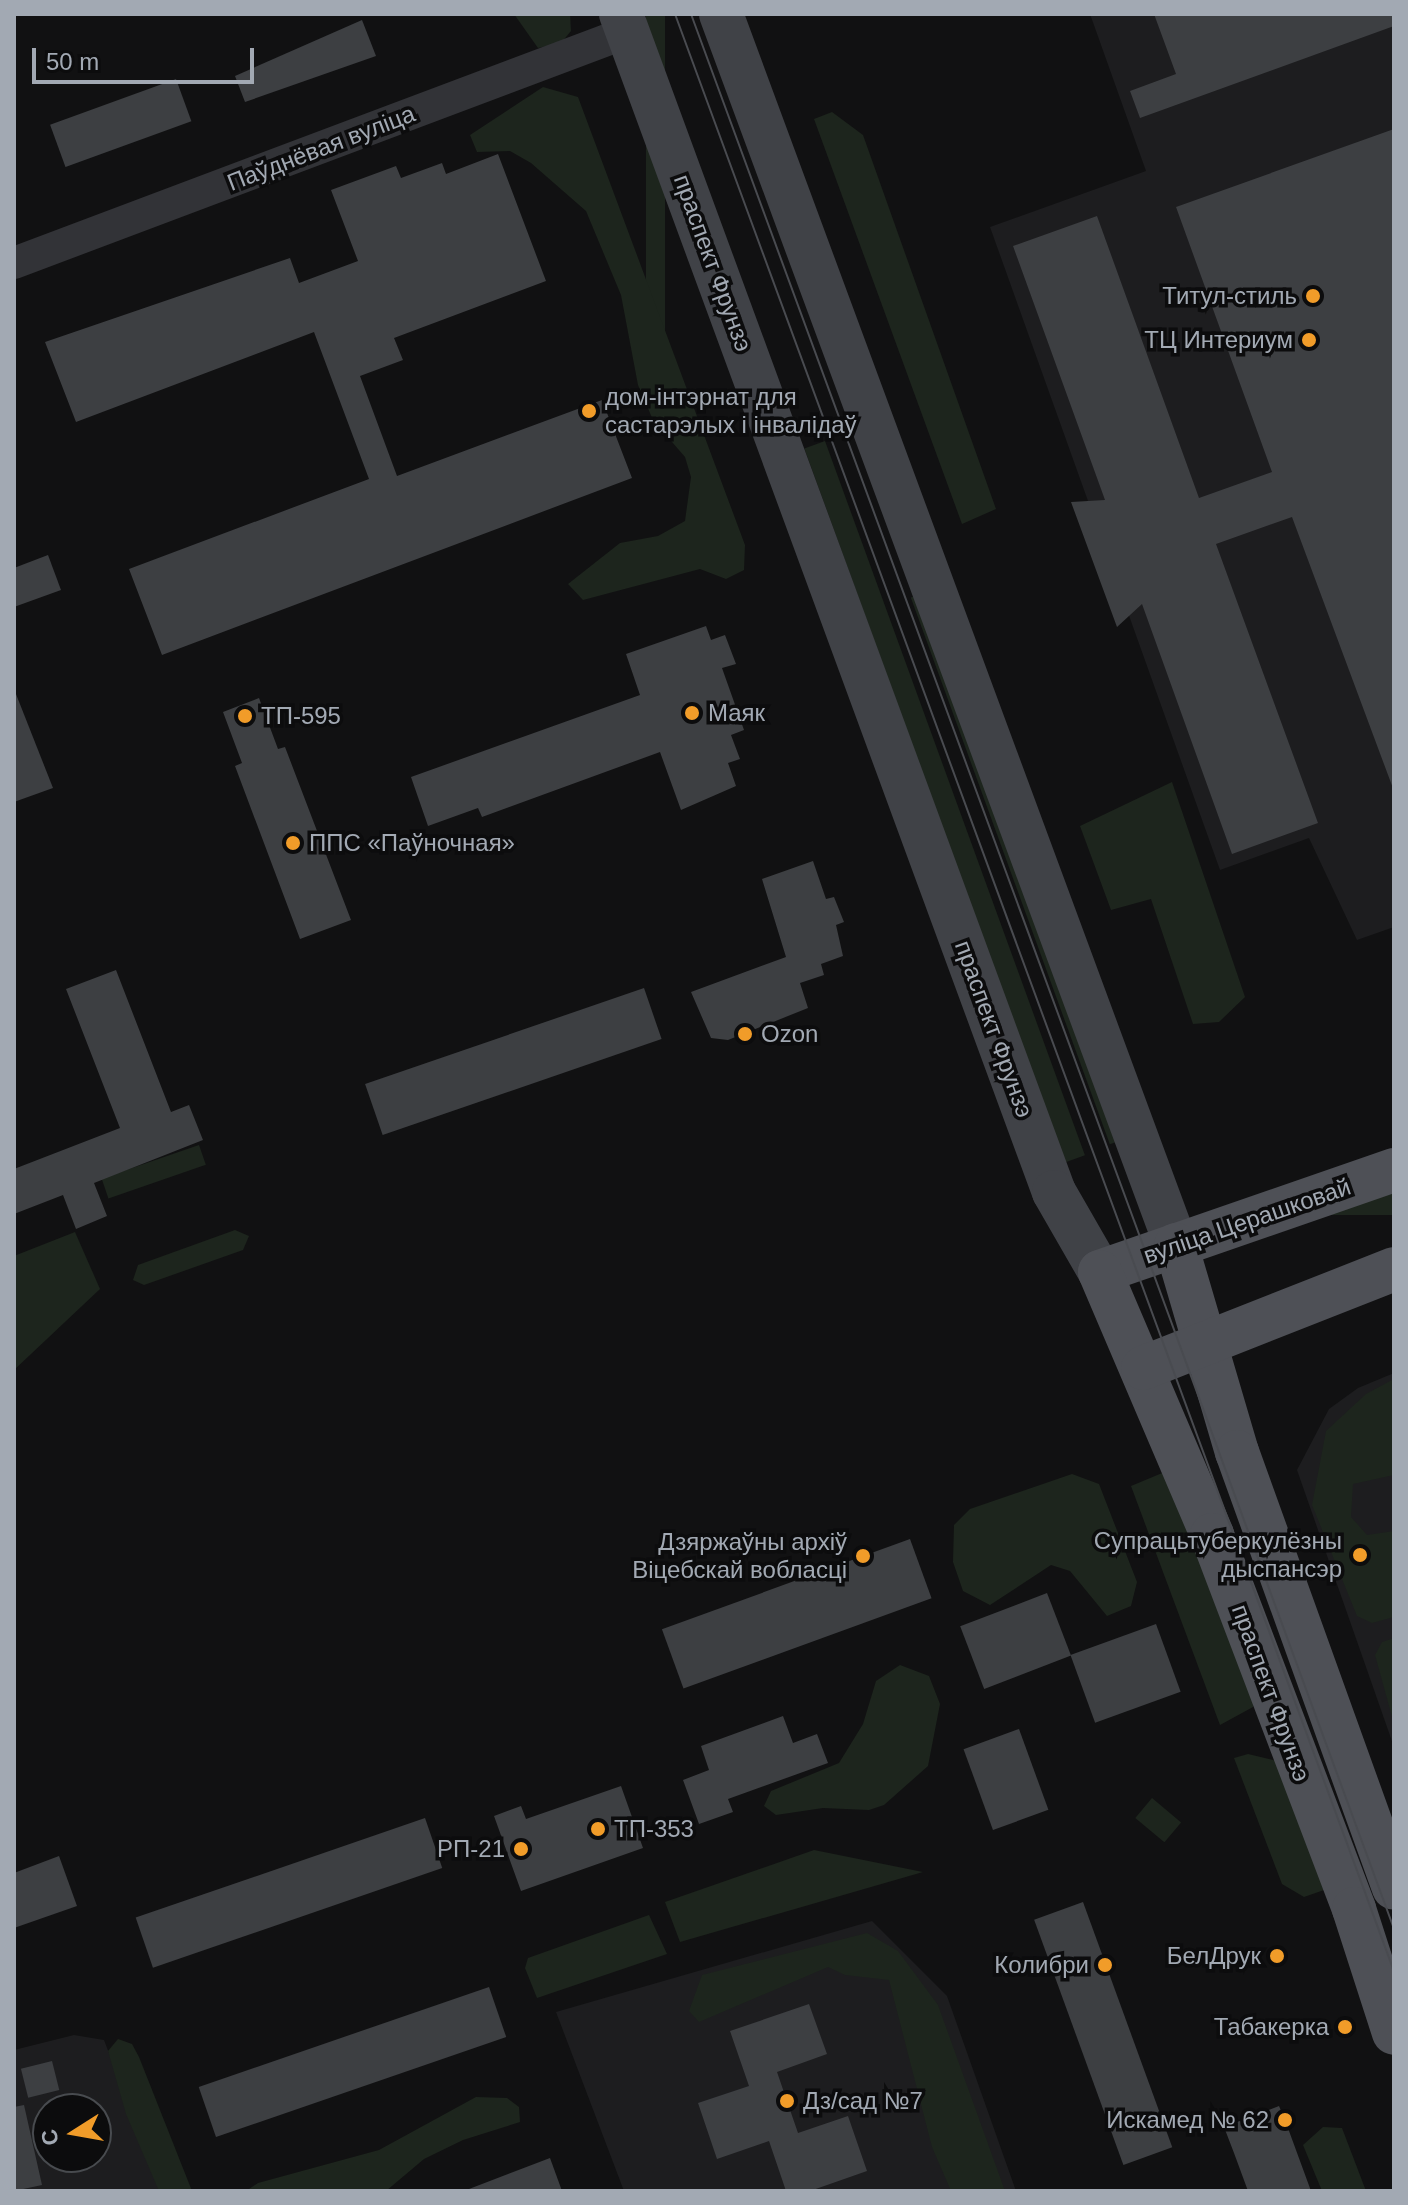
<!DOCTYPE html>
<html>
<head>
<meta charset="utf-8">
<style>
  body { margin:0 }
  #map { position:relative; width:1408px; height:2205px; overflow:hidden; background:#111112; font-family:Arial,sans-serif }
  div>[style] { position:absolute }
  .built>* { inset:0; background:#1d1d1f }
  .green>* { inset:0; background:#1d251d; transform-origin:0 0 }
  .building>* { inset:0; background:#3d3f42; transform-origin:0 0 }
  .minor>* { height:32px; margin:-16px; padding:0 16px; transform-origin:16px; border-radius:16px; background:#323337 }
  .secondary>* { height:44px; margin:-22px; padding:0 22px; transform-origin:22px; border-radius:22px; background:#404247 }
  .primary>* { height:44px; margin:-22px; padding:0 22px; transform-origin:22px; border-radius:22px; background:#4e5056 }
  .tram>* { height:2px; margin:-1px; padding:0 1px; transform-origin:1px; border-radius:1px; background:#494b50 }
  .dots>* { width:22px; height:22px; translate:-50% -50%; box-sizing:border-box; border:4px solid #0c0c0d; border-radius:50% }
  span { translate:-50% -50%; white-space:nowrap; text-align:center; line-height:1.15; -webkit-text-stroke:7px #0c0c0d; paint-order:stroke }
  .street-label { font-size:24px; color:#a2a9b3 }
  .poi-label { font-size:24px; color:#a2a9b3 }
  .right { translate:-100% -50%; text-align:right }
  .left { translate:0 -50%; text-align:left }
  .frame { position:absolute; inset:0; border:16px solid #a2a9b3; pointer-events:none }
  .north { position:absolute; left:32px; top:2093px; width:80px; height:80px; box-sizing:border-box; background:#0c0c0d; border:2px solid #484b4f; border-radius:50%; rotate:259deg; font-size:22px; font-weight:700; line-height:32px; text-align:center; color:#a2a9b3 }
  .north::after { content:''; display:block; margin:auto; width:28px; height:36px; background:#f19c29; clip-path:polygon(50% 0,100% 100%,50% 72%,0 100%) }
  .scale { position:absolute; left:32px; top:48px; width:222px; height:36px; box-sizing:border-box; border:4px solid #a2a9b3; border-top:0; padding-left:10px; font-size:24px; line-height:28px; white-space:nowrap; color:#a2a9b3; -webkit-text-stroke:6px #0c0c0d; paint-order:stroke }
</style>
</head>
<body>
<div id="map">
  <div class="built">
    <div style="clip-path:polygon(1090px 14px,1394px 14px,1394px 927px,1357px 940px,1309px 838px,1220px 870px,990px 227px,1146px 171px)"></div>
    <div style="clip-path:polygon(1394px 1373px,1394px 1747px,1297px 1470px,1329px 1409px,1358px 1388px)"></div>
    <div style="clip-path:polygon(872px 1921px,947px 1996px,1016px 2191px,624px 2191px,556px 2012px)"></div>
    <div style="clip-path:polygon(evenodd,74px 2035px,104px 2040px,161px 2191px,14px 2191px,14px 2050px,74px 2035px,48px 2109px,96px 2109px,96px 2157px,48px 2157px,48px 2109px)"></div>
  </div>
  <div class="green">
    <div style="clip-path:polygon(514px 14px,570px 14px,571px 31px,561px 43px,538px 48px)"></div>
    <div style="left:646px;top:14px;width:19px;height:316px"></div>
    <div style="clip-path:polygon(543px 87px,578px 97px,745px 545px,744px 570px,726px 579px,700px 569px,583px 600px,568px 584px,620px 543px,658px 536px,685px 521px,691px 477px,685px 457px,653px 420px,638px 385px,621px 295px,586px 211px,531px 163px,510px 151px,477px 152px,470px 135px)"></div>
    <div style="clip-path:polygon(832px 112px,863px 135px,996px 509px,962px 524px,814px 119px)"></div>
    <div style="left:825px;top:441px;width:760px;height:22px;rotate:70deg"></div>
    <div style="left:923px;top:593px;width:582px;height:13px;rotate:70deg"></div>
    <div style="clip-path:polygon(1172px 782px,1245px 997px,1219px 1022px,1193px 1024px,1151px 899px,1111px 910px,1080px 826px)"></div>
    <div style="left:199px;top:1145px;width:21px;height:103px;rotate:71deg"></div>
    <div style="left:1394px;top:1194px;width:21px;height:79px;rotate:90deg"></div>
    <div style="clip-path:polygon(235px 1230px,249px 1236px,243px 1250px,144px 1285px,133px 1280px,138px 1265px)"></div>
    <div style="clip-path:polygon(75px 1232px,100px 1289px,14px 1370px,14px 1256px)"></div>
    <div style="clip-path:polygon(1394px 1379px,1394px 1475px,1353px 1484px,1351px 1517px,1367px 1535px,1394px 1531px,1394px 1617px,1372px 1623px,1357px 1616px,1312px 1505px,1326px 1431px,1366px 1394px)"></div>
    <div style="clip-path:polygon(1167px 1471px,1255px 1692px,1253px 1707px,1220px 1725px,1131px 1486px)"></div>
    <div style="clip-path:polygon(1072px 1474px,1099px 1484px,1137px 1582px,1131px 1606px,1107px 1616px,1070px 1571px,1051px 1565px,990px 1605px,963px 1591px,953px 1562px,954px 1525px,970px 1509px)"></div>
    <div style="clip-path:polygon(1394px 1638px,1394px 1724px,1375px 1655px,1382px 1642px)"></div>
    <div style="clip-path:polygon(900px 1665px,929px 1676px,940px 1704px,928px 1766px,884px 1805px,869px 1810px,823px 1808px,776px 1815px,764px 1806px,771px 1791px,839px 1763px,863px 1724px,876px 1681px)"></div>
    <div style="clip-path:polygon(1248px 1754px,1281px 1762px,1327px 1889px,1304px 1897px,1282px 1884px,1234px 1758px)"></div>
    <div style="left:1152px;top:1798px;width:38px;height:26px;rotate:40deg"></div>
    <div style="clip-path:polygon(814px 1850px,923px 1872px,680px 1942px,665px 1902px)"></div>
    <div style="clip-path:polygon(649px 1915px,667px 1954px,537px 1998px,525px 1968px,528px 1958px)"></div>
    <div style="clip-path:polygon(867px 1933px,898px 1951px,938px 2005px,1005px 2191px,951px 2191px,932px 2147px,889px 1980px,845px 1975px,828px 1967px,699px 2022px,689px 2011px,702px 1975px)"></div>
    <div style="clip-path:polygon(118px 2039px,132px 2044px,139px 2057px,192px 2191px,159px 2191px,126px 2114px,108px 2051px)"></div>
    <div style="clip-path:polygon(476px 2097px,507px 2098px,519px 2107px,520px 2122px,463px 2140px,424px 2159px,386px 2191px,246px 2191px,258px 2183px,379px 2150px)"></div>
    <div style="clip-path:polygon(1323px 2127px,1342px 2128px,1366px 2191px,1322px 2191px,1303px 2145px)"></div>
  </div>
  <div class="building">
    <div style="clip-path:polygon(1154px 14px,1394px 14px,1394px 26px,1140px 118px,1130px 91px,1176px 74px)"></div>
    <div style="clip-path:polygon(362px 20px,376px 56px,245px 102px,235px 76px)"></div>
    <div style="left:176px;top:79px;width:45px;height:134px;rotate:70deg"></div>
    <div style="clip-path:polygon(1394px 129px,1394px 791px,1292px 517px,1216px 544px,1318px 823px,1232px 854px,1142px 604px,1117px 627px,1071px 502px,1105px 500px,1013px 246px,1097px 216px,1199px 498px,1272px 472px,1176px 207px)"></div>
    <div style="clip-path:polygon(498px 154px,546px 281px,394px 338px,403px 360px,360px 376px,397px 476px,602px 400px,632px 478px,162px 655px,129px 569px,369px 479px,314px 332px,76px 422px,45px 342px,290px 258px,299px 283px,358px 261px,331px 190px,396px 166px,401px 178px,442px 163px,446px 174px)"></div>
    <div style="clip-path:polygon(48px 555px,61px 590px,14px 607px,14px 568px)"></div>
    <div style="clip-path:polygon(706px 626px,711px 640px,725px 635px,736px 664px,722px 668px,744px 730px,731px 735px,740px 759px,728px 763px,736px 786px,681px 810px,660px 752px,482px 817px,478px 808px,428px 826px,411px 777px,640px 695px,626px 654px)"></div>
    <div style="clip-path:polygon(14px 689px,53px 788px,14px 802px)"></div>
    <div style="clip-path:polygon(259px 698px,278px 749px,285px 747px,351px 920px,300px 939px,235px 766px,242px 763px,223px 712px)"></div>
    <div style="clip-path:polygon(813px 861px,826px 899px,834px 897px,844px 922px,836px 925px,843px 956px,821px 964px,824px 975px,800px 983px,808px 1008px,728px 1040px,711px 1038px,691px 992px,786px 957px,762px 879px)"></div>
    <div style="clip-path:polygon(116px 970px,171px 1112px,189px 1105px,203px 1140px,94px 1183px,107px 1216px,76px 1229px,63px 1195px,14px 1214px,14px 1169px,120px 1128px,66px 989px)"></div>
    <div style="left:644px;top:988px;width:54px;height:295px;rotate:71deg"></div>
    <div style="left:910px;top:1539px;width:63px;height:264px;rotate:70deg"></div>
    <div style="left:1047px;top:1593px;width:67px;height:93px;rotate:69deg"></div>
    <div style="left:1156px;top:1624px;width:72px;height:91px;rotate:70deg"></div>
    <div style="clip-path:polygon(783px 1716px,793px 1743px,817px 1734px,828px 1763px,728px 1799px,733px 1812px,699px 1824px,683px 1780px,709px 1770px,701px 1746px)"></div>
    <div style="left:1019px;top:1729px;width:86px;height:59px;rotate:70deg"></div>
    <div style="clip-path:polygon(621px 1786px,643px 1848px,521px 1891px,494px 1816px,521px 1806px,526px 1819px)"></div>
    <div style="left:425px;top:1818px;width:53px;height:306px;rotate:71deg"></div>
    <div style="clip-path:polygon(59px 1856px,77px 1906px,14px 1928px,14px 1873px)"></div>
    <div style="left:1083px;top:1902px;width:261px;height:52px;rotate:70deg"></div>
    <div style="left:489px;top:1987px;width:53px;height:307px;rotate:71deg"></div>
    <div style="clip-path:polygon(809px 2004px,827px 2054px,777px 2072px,798px 2133px,848px 2116px,867px 2171px,810px 2191px,786px 2191px,769px 2141px,717px 2159px,698px 2103px,749px 2086px,730px 2031px)"></div>
    <div style="left:52px;top:2061px;width:30px;height:32px;rotate:76deg"></div>
    <div style="clip-path:polygon(24px 2105px,42px 2185px,14px 2191px,14px 2107px)"></div>
    <div style="clip-path:polygon(1279px 2106px,1285px 2120px,1311px 2191px,1248px 2191px,1234px 2153px,1224px 2127px)"></div>
    <div style="clip-path:polygon(550px 2158px,562px 2191px,469px 2191px,469px 2189px)"></div>
  </div>
  <div class="minor">
    <div style="left:14px;top:263px;width:656px;rotate:-20.62deg"></div>
  </div>
  <div class="secondary">
    <div style="left:621px;top:14px;width:1255px;rotate:69.82deg"></div>
    <div style="left:1054px;top:1192px;width:92px;rotate:60.1deg"></div>
    <div style="left:721px;top:14px;width:1312px;rotate:69.71deg"></div>
  </div>
  <div class="primary">
    <div style="left:1394px;top:1170px;width:311px;rotate:160.9deg"></div>
    <div style="left:1100px;top:1272px;width:286px;rotate:66.9deg"></div>
    <div style="left:1212px;top:1535px;width:400px;rotate:69.2deg"></div>
    <div style="left:1354px;top:1909px;width:130px;rotate:72.1deg"></div>
    <div style="left:1176px;top:1245px;width:216px;rotate:73.6deg"></div>
    <div style="left:1237px;top:1452px;width:463px;rotate:70.2deg"></div>
    <div style="left:1143px;top:1368px;width:270px;rotate:-21.5deg"></div>
  </div>
  <div class="tram">
    <div style="left:675px;top:14px;width:2085px;rotate:69.83deg"></div>
    <div style="left:691px;top:14px;width:2040px;rotate:69.84deg"></div>
  </div>
  <div class="dots">
    <div style="left:1313px;top:296px;background:#f19c29"></div>
    <div style="left:1309px;top:340px;background:#f19c29"></div>
    <div style="left:589px;top:411px;background:#f19c29"></div>
    <div style="left:692px;top:713px;background:#f19c29"></div>
    <div style="left:245px;top:716px;background:#f19c29"></div>
    <div style="left:293px;top:843px;background:#f19c29"></div>
    <div style="left:745px;top:1034px;background:#f19c29"></div>
    <div style="left:1360px;top:1555px;background:#f19c29"></div>
    <div style="left:863px;top:1556px;background:#f19c29"></div>
    <div style="left:598px;top:1829px;background:#f19c29"></div>
    <div style="left:521px;top:1849px;background:#f19c29"></div>
    <div style="left:1277px;top:1956px;background:#f19c29"></div>
    <div style="left:1105px;top:1965px;background:#f19c29"></div>
    <div style="left:1345px;top:2027px;background:#f19c29"></div>
    <div style="left:787px;top:2101px;background:#f19c29"></div>
    <div style="left:1285px;top:2120px;background:#f19c29"></div>
  </div>
  <div class="street-label">
    <span style="left:321px;top:148px;rotate:-21deg">Паўднёвая вуліца</span>
    <span style="left:713px;top:263px;rotate:70deg">праспект Фрунзэ</span>
    <span style="left:994px;top:1029px;rotate:70deg">праспект Фрунзэ</span>
    <span style="left:1247px;top:1221px;rotate:-19deg">вуліца Церашковай</span>
    <span style="left:1271px;top:1693px;rotate:70deg">праспект Фрунзэ</span>
  </div>
  <div class="poi-label">
    <span class="right" style="left:1297px;top:296px">Титул-cтиль</span>
    <span class="right" style="left:1293px;top:340px">ТЦ Интериум</span>
    <span class="left" style="left:605px;top:411px">дом-інтэрнат для<br>састарэлых і інвалідаў</span>
    <span class="left" style="left:708px;top:713px">Маяк</span>
    <span class="left" style="left:261px;top:716px">ТП-595</span>
    <span class="left" style="left:309px;top:843px">ППС «Паўночная»</span>
    <span class="left" style="left:761px;top:1034px">Ozon</span>
    <span class="right" style="left:1342px;top:1555px">Супрацьтуберкулёзны<br>дыспансэр</span>
    <span class="right" style="left:847px;top:1556px">Дзяржаўны архіў<br>Віцебскай вобласці</span>
    <span class="left" style="left:614px;top:1829px">ТП-353</span>
    <span class="right" style="left:505px;top:1849px">РП-21</span>
    <span class="right" style="left:1261px;top:1956px">БелДрук</span>
    <span class="right" style="left:1089px;top:1965px">Колибри</span>
    <span class="right" style="left:1329px;top:2027px">Табакерка</span>
    <span class="left" style="left:803px;top:2101px">Дз/сад №7</span>
    <span class="right" style="left:1269px;top:2120px">Искамед № 62</span>
  </div>
  <div class="frame"></div>
  <div class="north">С</div>
  <div class="scale">50 m</div>
</div>
</body>
</html>
